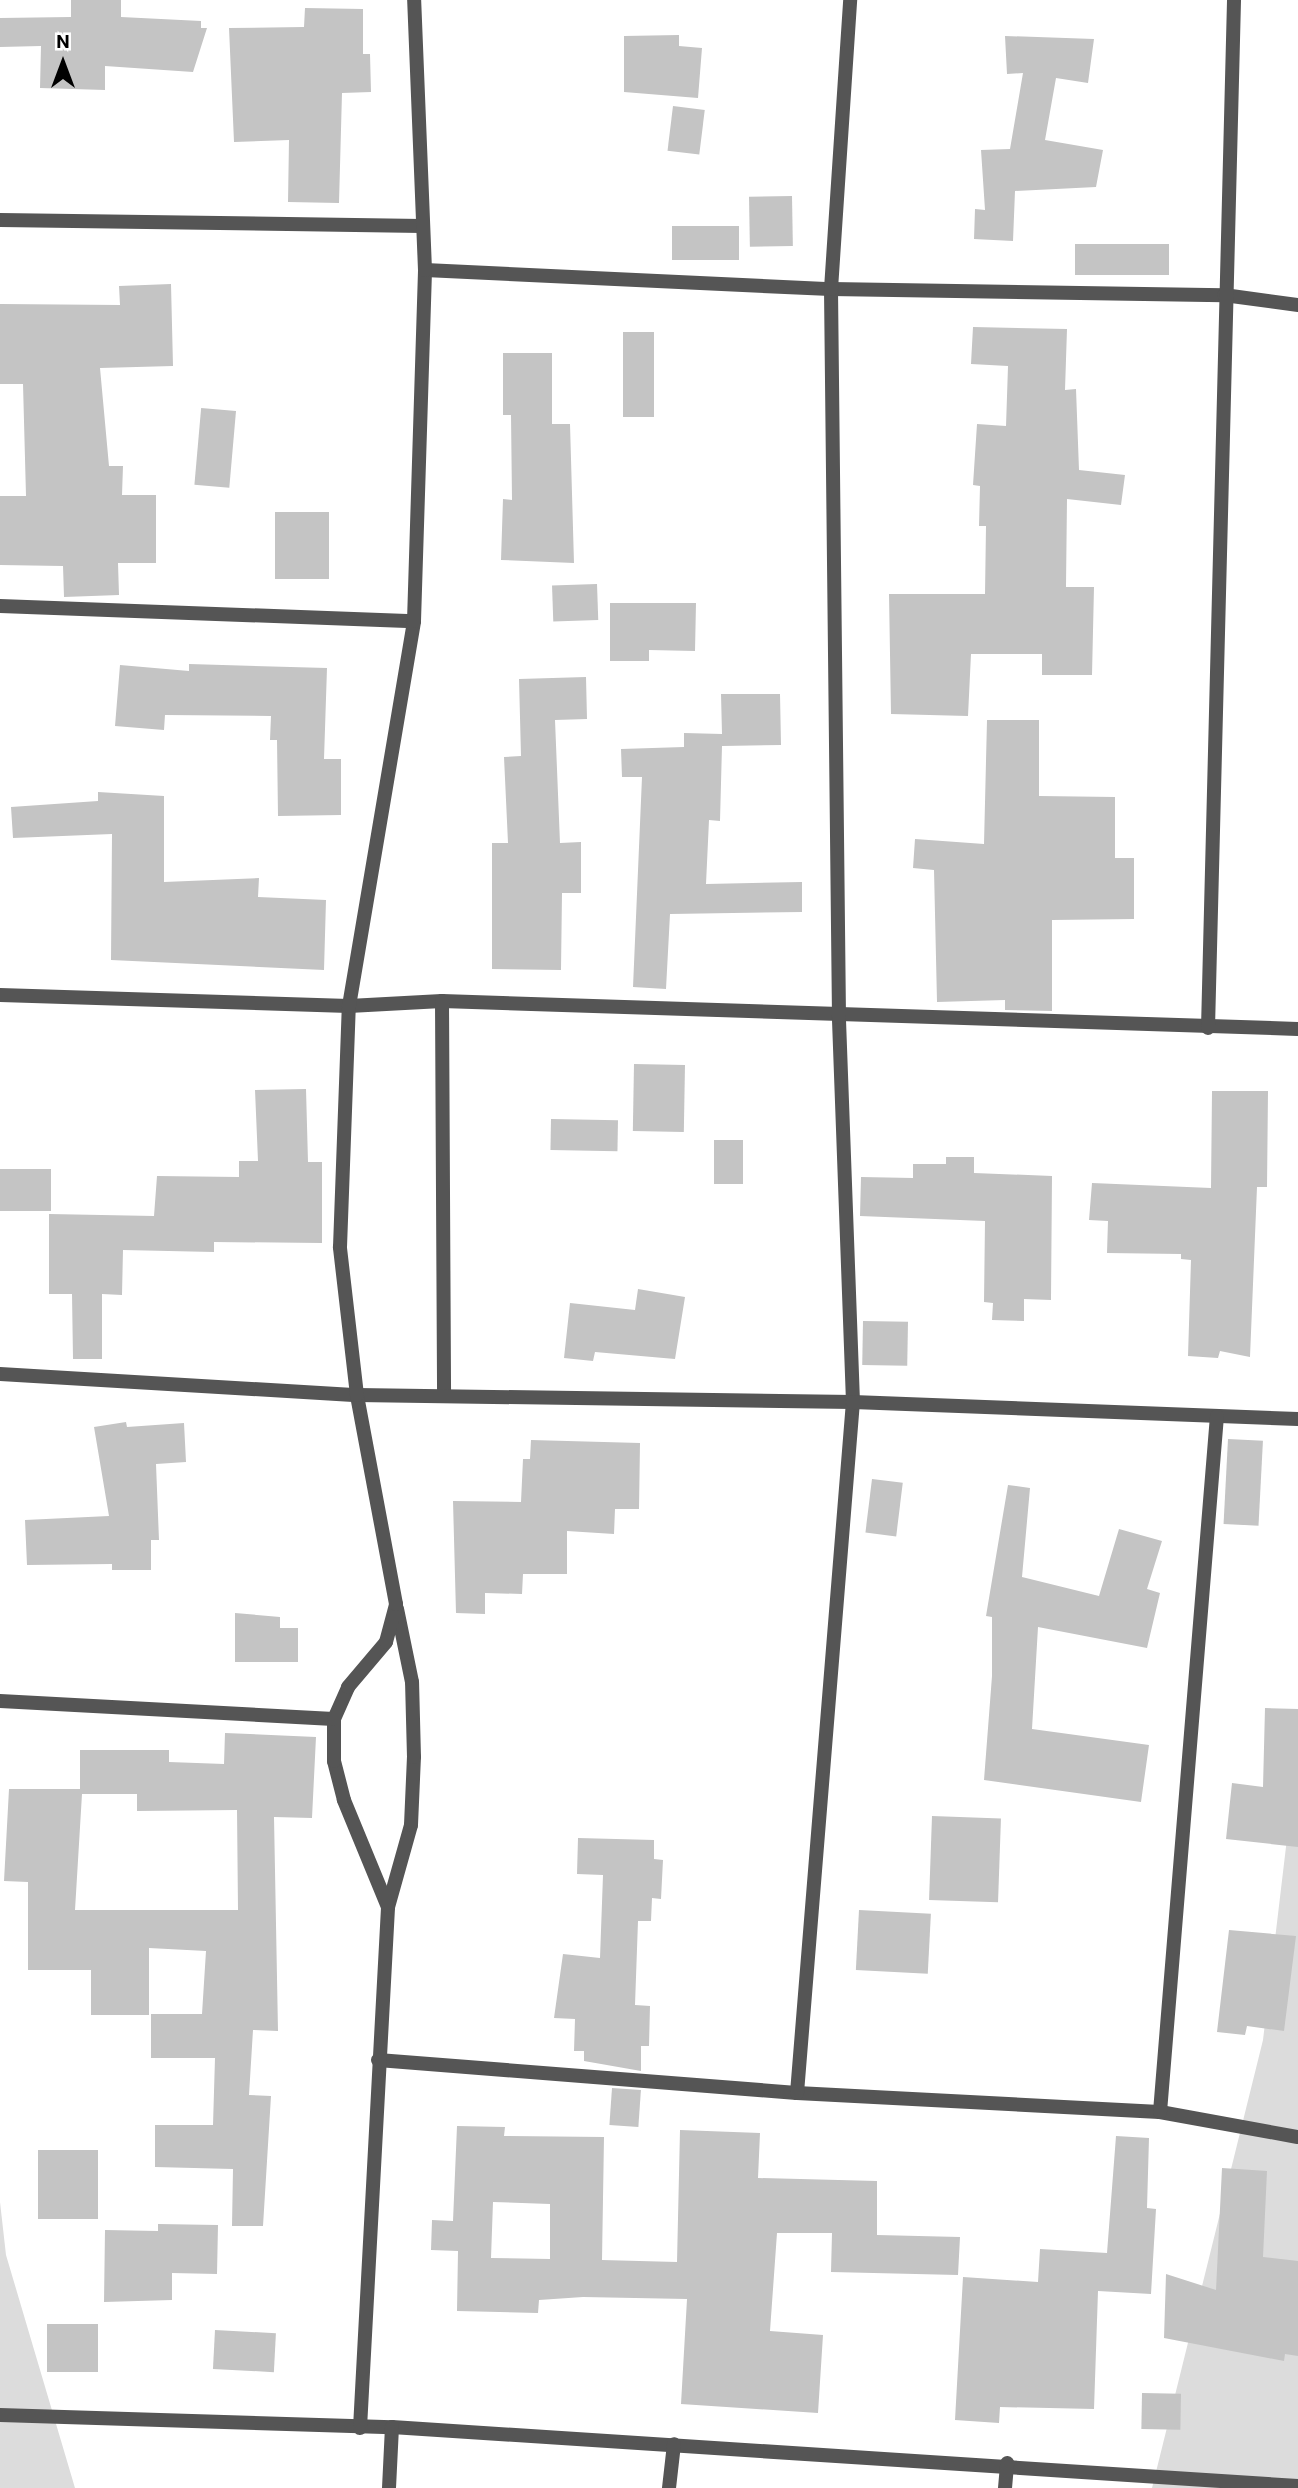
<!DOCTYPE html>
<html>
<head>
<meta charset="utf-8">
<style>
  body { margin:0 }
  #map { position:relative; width:1298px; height:2488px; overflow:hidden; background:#fff; font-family:Roboto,sans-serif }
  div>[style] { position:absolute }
  .green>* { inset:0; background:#dcdcdc }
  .building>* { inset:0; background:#c4c4c4; transform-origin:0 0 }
  .minor>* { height:14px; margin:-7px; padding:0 7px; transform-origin:7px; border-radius:7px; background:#555 }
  span { translate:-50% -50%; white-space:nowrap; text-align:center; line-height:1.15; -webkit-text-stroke:7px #fff; paint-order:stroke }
  .north { position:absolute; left:28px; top:28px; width:70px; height:70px; -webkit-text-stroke:5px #fff; paint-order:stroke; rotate:0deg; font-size:19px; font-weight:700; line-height:28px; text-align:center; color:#000 }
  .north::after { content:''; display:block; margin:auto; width:24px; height:32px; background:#000; clip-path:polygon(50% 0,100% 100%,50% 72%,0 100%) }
</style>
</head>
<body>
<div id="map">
  <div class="green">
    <div style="clip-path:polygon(1298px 1746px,1298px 2488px,1152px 2488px,1263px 2040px)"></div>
    <div style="clip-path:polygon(0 2202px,6px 2255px,75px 2488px,0 2488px)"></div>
  </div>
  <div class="building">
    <div style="clip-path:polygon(71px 0,121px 0,121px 17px,201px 21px,201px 28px,207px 28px,193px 72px,105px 66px,105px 90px,40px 88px,41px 46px,0 47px,0 18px,71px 17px)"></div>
    <div style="clip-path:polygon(305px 8px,363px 9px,363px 54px,370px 54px,371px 92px,342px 93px,339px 203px,288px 202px,289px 140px,234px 142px,229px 28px,304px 27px)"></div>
    <div style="clip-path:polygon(679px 35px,679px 46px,702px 48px,698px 98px,624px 92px,624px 36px)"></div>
    <div style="clip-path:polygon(1005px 36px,1094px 39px,1088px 83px,1056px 78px,1045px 140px,1103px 150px,1096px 187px,1015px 191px,1013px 241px,974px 239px,975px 209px,985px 210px,981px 150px,1010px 149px,1023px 73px,1007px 74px)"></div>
    <div style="left:673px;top:106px;width:32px;height:45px;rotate:7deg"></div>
    <div style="left:792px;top:196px;width:50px;height:43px;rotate:89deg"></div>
    <div style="left:672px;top:226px;width:67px;height:34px"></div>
    <div style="left:1075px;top:244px;width:94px;height:31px"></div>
    <div style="clip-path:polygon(171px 284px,173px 366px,100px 368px,109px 466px,123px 466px,122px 495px,156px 495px,156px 563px,118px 563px,119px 595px,64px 597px,63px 566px,0 565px,0 496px,26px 496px,23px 384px,0 384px,0 304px,120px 305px,119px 286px)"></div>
    <div style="clip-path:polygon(973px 327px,1067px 329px,1065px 390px,1076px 389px,1079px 470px,1125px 475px,1121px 505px,1067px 499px,1066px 587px,1094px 587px,1092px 675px,1042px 675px,1042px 654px,971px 654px,968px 716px,891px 714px,889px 594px,985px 594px,986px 526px,979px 526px,980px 486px,973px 485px,977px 424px,1006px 426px,1008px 366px,971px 364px)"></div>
    <div style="left:623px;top:332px;width:31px;height:85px"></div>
    <div style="clip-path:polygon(503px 353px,552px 353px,552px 424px,570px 424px,574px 563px,501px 560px,503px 499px,512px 500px,511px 415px,503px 415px)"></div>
    <div style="left:236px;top:411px;width:77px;height:35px;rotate:95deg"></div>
    <div style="left:275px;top:512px;width:54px;height:67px"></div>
    <div style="left:597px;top:584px;width:36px;height:45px;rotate:88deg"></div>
    <div style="clip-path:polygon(610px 603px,696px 603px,695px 651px,649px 650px,649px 661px,610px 661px)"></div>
    <div style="clip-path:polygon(189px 664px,327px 668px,324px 759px,341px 759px,341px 815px,278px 816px,277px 740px,270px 740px,271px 716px,165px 715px,164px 730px,115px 726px,120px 665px,189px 671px)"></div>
    <div style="clip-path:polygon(586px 677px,587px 719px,555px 720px,560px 843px,581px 842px,581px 893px,562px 893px,561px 970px,492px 969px,492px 843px,508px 843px,504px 757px,521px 756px,519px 679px)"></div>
    <div style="clip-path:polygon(721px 694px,780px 694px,781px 745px,722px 746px,720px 821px,709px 820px,706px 884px,802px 882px,802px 912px,670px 914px,666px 989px,633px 987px,642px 777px,622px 777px,621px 749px,684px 747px,684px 733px,722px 734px)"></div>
    <div style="clip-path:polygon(987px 720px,1039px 720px,1039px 796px,1115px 797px,1115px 858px,1134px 858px,1134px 919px,1052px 920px,1052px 1011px,1005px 1010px,1005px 1000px,937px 1002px,934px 870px,913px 868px,915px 839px,984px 844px)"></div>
    <div style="clip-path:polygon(98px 792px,164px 796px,164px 882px,259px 878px,258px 897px,326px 900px,324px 970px,111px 960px,112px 834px,13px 838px,11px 807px,98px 801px)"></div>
    <div style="left:634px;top:1064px;width:51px;height:67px;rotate:1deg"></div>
    <div style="clip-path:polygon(306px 1089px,308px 1162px,322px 1162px,322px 1243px,214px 1242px,214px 1252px,123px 1250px,122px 1295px,102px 1294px,102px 1359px,73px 1359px,72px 1294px,49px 1294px,49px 1214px,154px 1216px,157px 1176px,239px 1177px,239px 1161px,258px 1161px,255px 1090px)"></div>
    <div style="clip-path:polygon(1212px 1091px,1268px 1091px,1267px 1187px,1257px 1187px,1250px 1357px,1220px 1351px,1218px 1358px,1188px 1356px,1191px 1260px,1181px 1259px,1181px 1254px,1107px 1253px,1108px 1221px,1089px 1220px,1092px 1183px,1211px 1188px)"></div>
    <div style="left:551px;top:1119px;width:67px;height:31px;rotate:1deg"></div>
    <div style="left:714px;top:1140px;width:29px;height:44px"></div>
    <div style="clip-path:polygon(946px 1157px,974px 1157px,974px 1173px,1052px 1176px,1051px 1300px,1024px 1299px,1024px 1321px,992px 1320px,993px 1303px,984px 1302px,985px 1221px,860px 1216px,861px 1177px,913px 1178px,913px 1164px,946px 1164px)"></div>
    <div style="left:0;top:1169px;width:51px;height:42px"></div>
    <div style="clip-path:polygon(638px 1289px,685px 1297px,675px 1359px,595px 1352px,593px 1361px,564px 1358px,570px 1303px,635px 1310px)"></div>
    <div style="left:863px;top:1321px;width:45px;height:44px;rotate:1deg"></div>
    <div style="clip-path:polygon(126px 1422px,127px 1427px,184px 1423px,186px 1462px,156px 1464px,159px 1540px,151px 1540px,151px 1570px,112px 1570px,112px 1564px,27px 1565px,25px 1520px,109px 1516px,94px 1427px)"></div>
    <div style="left:1228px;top:1439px;width:35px;height:85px;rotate:3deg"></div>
    <div style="clip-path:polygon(531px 1440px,640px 1443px,639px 1509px,615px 1509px,614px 1534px,567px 1531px,567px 1574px,523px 1574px,522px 1594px,485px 1593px,485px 1614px,456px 1613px,453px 1501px,521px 1502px,523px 1459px,530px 1459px)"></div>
    <div style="left:872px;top:1479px;width:31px;height:54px;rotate:7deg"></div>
    <div style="clip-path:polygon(1008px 1485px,1030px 1488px,1022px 1577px,1099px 1596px,1119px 1529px,1162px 1541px,1147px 1589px,1160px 1593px,1147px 1648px,1038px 1627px,1032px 1729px,1149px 1745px,1141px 1802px,984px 1780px,992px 1676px,992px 1617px,986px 1616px)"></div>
    <div style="clip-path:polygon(235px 1613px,280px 1617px,280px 1628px,298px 1628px,298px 1662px,235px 1662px)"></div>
    <div style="clip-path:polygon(1265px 1708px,1298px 1709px,1298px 1847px,1226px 1839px,1232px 1783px,1263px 1787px)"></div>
    <div style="clip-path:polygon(evenodd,225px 1733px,316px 1737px,312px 1818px,274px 1817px,278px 2031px,253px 2030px,249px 2095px,271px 2096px,263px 2226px,232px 2226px,233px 2169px,155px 2167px,155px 2125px,213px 2125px,215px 2058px,151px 2058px,151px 2014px,202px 2014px,206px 1951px,149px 1948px,149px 2015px,91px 2015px,91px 1970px,28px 1970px,28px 1882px,4px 1881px,9px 1789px,80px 1789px,80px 1750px,169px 1750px,169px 1762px,224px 1764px,225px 1733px,82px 1794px,137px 1794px,137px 1811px,237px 1810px,238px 1910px,75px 1910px,82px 1794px)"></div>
    <div style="left:932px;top:1816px;width:69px;height:84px;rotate:2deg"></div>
    <div style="clip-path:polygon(578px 1838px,654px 1840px,654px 1859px,663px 1860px,661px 1899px,652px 1898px,651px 1921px,638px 1921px,635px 2005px,650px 2006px,649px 2046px,641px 2046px,641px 2071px,584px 2061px,584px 2051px,574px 2051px,575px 2019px,554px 2018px,563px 1954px,600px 1958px,603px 1875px,577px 1874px)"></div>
    <div style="left:859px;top:1910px;width:72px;height:60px;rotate:3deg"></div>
    <div style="clip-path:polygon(1229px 1930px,1296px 1936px,1284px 2031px,1247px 2026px,1245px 2035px,1217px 2032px)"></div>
    <div style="left:612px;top:2088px;width:29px;height:37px;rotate:4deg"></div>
    <div style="clip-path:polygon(evenodd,457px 2126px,505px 2127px,504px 2136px,604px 2137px,602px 2260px,677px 2262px,680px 2130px,760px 2133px,758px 2178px,877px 2181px,877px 2235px,960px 2237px,958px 2275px,831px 2272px,832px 2233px,777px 2233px,770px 2331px,823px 2335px,818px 2413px,681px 2404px,687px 2299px,583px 2297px,539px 2300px,538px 2313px,457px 2311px,458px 2251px,431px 2250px,432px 2220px,453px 2221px,457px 2126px,493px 2202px,550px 2204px,550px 2259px,491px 2258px,493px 2202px)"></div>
    <div style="clip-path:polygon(1116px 2136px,1149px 2138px,1147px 2208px,1156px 2209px,1151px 2294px,1098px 2291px,1094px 2409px,1000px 2407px,999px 2423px,955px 2420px,963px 2277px,1038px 2282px,1040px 2249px,1107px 2253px)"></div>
    <div style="left:38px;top:2150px;width:60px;height:69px"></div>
    <div style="clip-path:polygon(1222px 2168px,1267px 2171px,1263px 2257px,1298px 2261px,1298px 2356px,1285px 2354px,1284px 2361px,1164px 2338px,1166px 2274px,1216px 2290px)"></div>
    <div style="clip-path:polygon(158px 2224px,218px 2225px,217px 2274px,172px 2273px,172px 2300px,104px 2302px,105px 2230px,158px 2231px)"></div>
    <div style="left:98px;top:2324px;width:48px;height:51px;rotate:90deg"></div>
    <div style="left:215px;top:2330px;width:61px;height:39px;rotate:3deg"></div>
    <div style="left:1142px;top:2393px;width:39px;height:36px;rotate:1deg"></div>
  </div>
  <div class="minor">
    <div style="left:0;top:220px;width:422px;rotate:0.8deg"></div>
    <div style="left:425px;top:270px;width:406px;rotate:2.7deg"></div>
    <div style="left:831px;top:289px;width:393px;rotate:0.9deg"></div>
    <div style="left:1224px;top:295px;width:75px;rotate:7.7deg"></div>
    <div style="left:0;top:606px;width:414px;rotate:2.1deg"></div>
    <div style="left:0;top:995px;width:349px;rotate:1.8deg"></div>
    <div style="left:349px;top:1006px;width:93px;rotate:-3.1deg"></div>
    <div style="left:442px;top:1001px;width:856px;rotate:1.87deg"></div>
    <div style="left:442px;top:1001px;width:394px;rotate:89.7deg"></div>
    <div style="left:1208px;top:1028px;width:1028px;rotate:-88.55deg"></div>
    <div style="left:0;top:1374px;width:358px;rotate:3.4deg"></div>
    <div style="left:357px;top:1395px;width:496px;rotate:0.8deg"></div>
    <div style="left:853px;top:1402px;width:385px;rotate:-92.1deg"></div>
    <div style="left:839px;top:1017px;width:728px;rotate:-90.63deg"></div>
    <div style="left:831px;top:289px;width:290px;rotate:-86.2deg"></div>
    <div style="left:0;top:1701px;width:334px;rotate:3.1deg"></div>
    <div style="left:388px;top:1907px;width:85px;rotate:-74.3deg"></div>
    <div style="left:411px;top:1825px;width:68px;rotate:-87.5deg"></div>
    <div style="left:414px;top:1757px;width:75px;rotate:-91.5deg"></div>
    <div style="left:412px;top:1682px;width:75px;rotate:-101.6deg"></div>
    <div style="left:378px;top:2060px;width:420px;rotate:4.5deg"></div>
    <div style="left:797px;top:2093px;width:363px;rotate:3deg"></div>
    <div style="left:1160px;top:2112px;width:140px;rotate:10.3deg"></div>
    <div style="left:797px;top:2093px;width:693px;rotate:-85.37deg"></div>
    <div style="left:853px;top:1402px;width:445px;rotate:2.2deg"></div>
    <div style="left:1160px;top:2112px;width:698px;rotate:-85.32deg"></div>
    <div style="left:0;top:2415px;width:392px;rotate:1.8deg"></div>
    <div style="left:392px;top:2427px;width:908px;rotate:3.73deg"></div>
    <div style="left:360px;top:2428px;width:522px;rotate:-86.92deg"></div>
    <div style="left:388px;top:1907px;width:116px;rotate:-112.4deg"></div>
    <div style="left:344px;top:1800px;width:40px;rotate:-104.4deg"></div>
    <div style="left:334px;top:1761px;width:42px;rotate:-90deg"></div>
    <div style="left:334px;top:1719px;width:35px;rotate:-66deg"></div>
    <div style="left:348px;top:1687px;width:59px;rotate:-49.8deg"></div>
    <div style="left:386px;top:1642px;width:39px;rotate:-75deg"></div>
    <div style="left:396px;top:1604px;width:213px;rotate:-100.6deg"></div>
    <div style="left:357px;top:1395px;width:149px;rotate:-96.6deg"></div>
    <div style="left:340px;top:1247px;width:241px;rotate:-87.9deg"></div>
    <div style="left:349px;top:1006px;width:390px;rotate:-80.4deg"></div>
    <div style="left:414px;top:621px;width:351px;rotate:-88.2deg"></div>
    <div style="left:425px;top:270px;width:270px;rotate:-92.3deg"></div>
    <div style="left:389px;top:2488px;width:61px;rotate:-87.2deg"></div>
    <div style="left:669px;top:2488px;width:44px;rotate:-83.5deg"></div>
    <div style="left:1005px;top:2488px;width:25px;rotate:-85deg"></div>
  </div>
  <div class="north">N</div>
</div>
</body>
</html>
